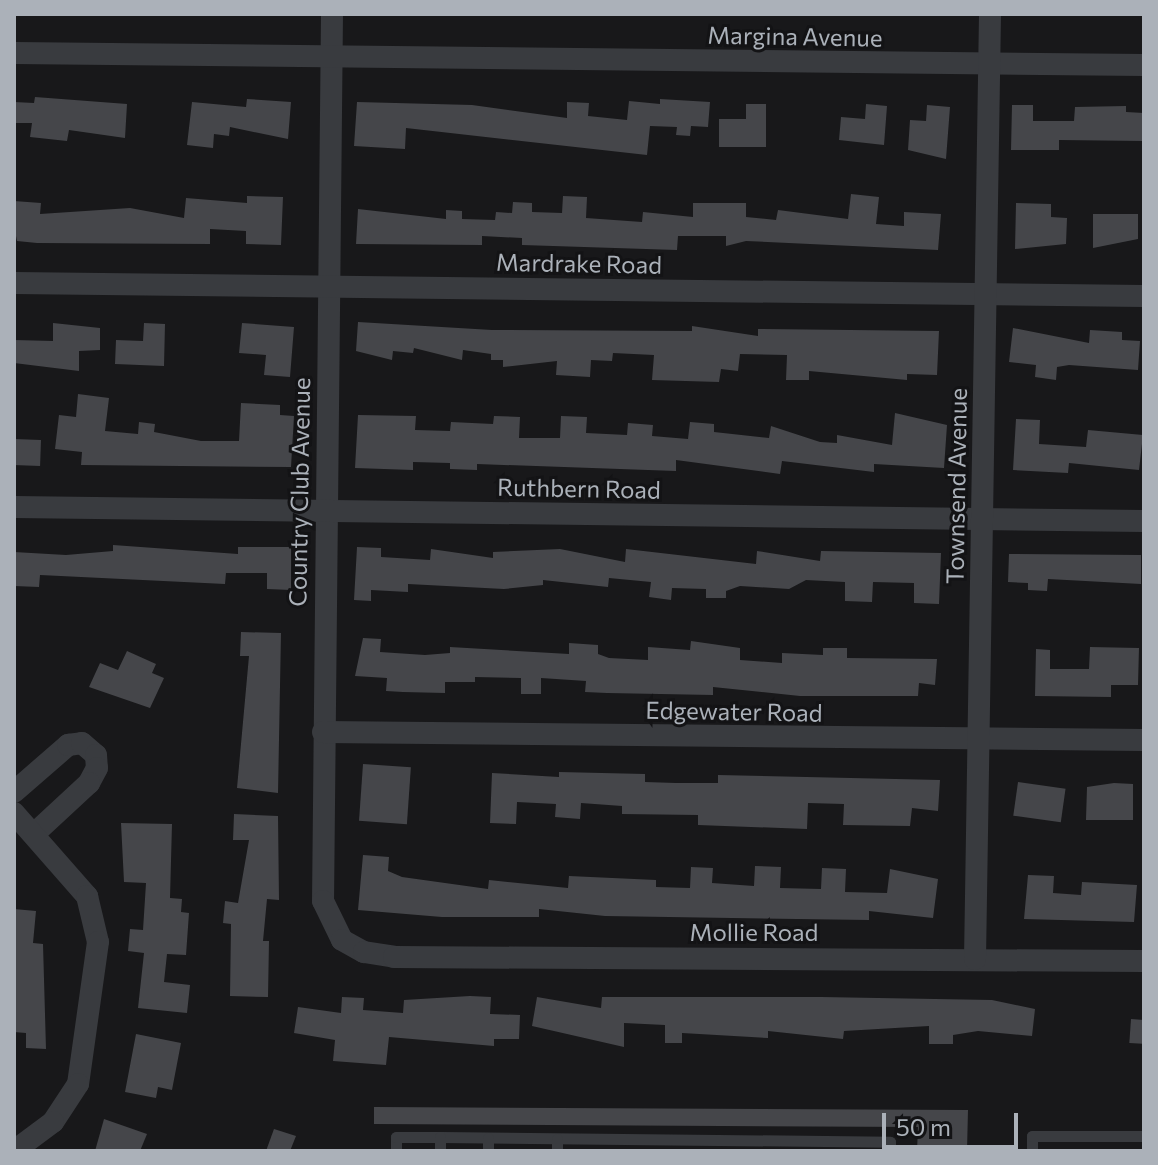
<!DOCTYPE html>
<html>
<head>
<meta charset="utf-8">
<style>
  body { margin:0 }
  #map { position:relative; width:1158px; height:1165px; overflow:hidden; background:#18181a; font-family:Commissioner,sans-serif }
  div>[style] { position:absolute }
  .building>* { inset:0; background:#45464a; transform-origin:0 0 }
  .lane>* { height:11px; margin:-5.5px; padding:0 5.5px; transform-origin:5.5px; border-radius:5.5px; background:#393b3f }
  .street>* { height:22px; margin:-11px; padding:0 11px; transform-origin:11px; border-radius:11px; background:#393b3f }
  span { translate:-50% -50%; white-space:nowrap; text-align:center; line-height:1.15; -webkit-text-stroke:6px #131315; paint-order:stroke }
  .street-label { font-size:24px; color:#abb1b9 }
  .frame { position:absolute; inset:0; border:16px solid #abb1b9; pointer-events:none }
  .scale { position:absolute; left:882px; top:1113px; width:136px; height:36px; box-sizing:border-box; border:4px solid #abb1b9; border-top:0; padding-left:10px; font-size:24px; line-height:28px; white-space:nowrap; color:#abb1b9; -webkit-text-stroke:6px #131315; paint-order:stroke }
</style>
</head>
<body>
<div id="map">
  <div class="building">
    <div style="clip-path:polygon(35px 97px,127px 104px,125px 138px,69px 130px,67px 141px,30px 137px,32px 123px,14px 123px,14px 102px,34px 103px)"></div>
    <div style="clip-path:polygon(247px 99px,291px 102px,288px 139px,230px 127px,229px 136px,214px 134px,213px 148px,187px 145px,192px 102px,246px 107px)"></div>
    <div style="clip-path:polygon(660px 99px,710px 102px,708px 127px,691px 126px,690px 136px,676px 135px,677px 127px,650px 126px,647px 155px,406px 128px,405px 149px,354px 146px,357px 102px,472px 105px,567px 118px,567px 102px,589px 103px,588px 116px,627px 120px,629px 101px,660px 104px)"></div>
    <div style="clip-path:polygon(746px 104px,766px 104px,766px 147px,719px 147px,719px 119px,746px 119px)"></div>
    <div style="clip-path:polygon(866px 104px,887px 106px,884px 145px,839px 140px,841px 117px,865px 119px)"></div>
    <div style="clip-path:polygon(927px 105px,950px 107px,946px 159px,908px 150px,910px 120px,926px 121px)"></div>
    <div style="clip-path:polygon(1012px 105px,1033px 105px,1033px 121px,1074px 121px,1075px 107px,1126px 106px,1126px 112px,1144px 113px,1144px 141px,1059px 140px,1059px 150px,1011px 150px)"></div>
    <div style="clip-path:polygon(851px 194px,879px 197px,876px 224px,904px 226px,904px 212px,941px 214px,938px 250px,746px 241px,726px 246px,726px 236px,678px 236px,677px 250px,522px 245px,522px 238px,482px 236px,482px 245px,356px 244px,358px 209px,446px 219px,446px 210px,462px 211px,462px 219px,495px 220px,496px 212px,512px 213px,513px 202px,532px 203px,532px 212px,562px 213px,563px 196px,587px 197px,586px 218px,642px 222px,643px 212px,693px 217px,693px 203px,746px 203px,746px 217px,776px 220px,778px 210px,848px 219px)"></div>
    <div style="clip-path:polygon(247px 196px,283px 197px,281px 245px,246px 244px,246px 231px,210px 229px,210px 244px,37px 243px,17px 241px,14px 226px,14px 201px,41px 203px,40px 214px,130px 208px,184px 218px,186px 198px,247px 203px)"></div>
    <div style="clip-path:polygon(1016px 203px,1051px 204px,1051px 217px,1067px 218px,1066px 244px,1015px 249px)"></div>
    <div style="clip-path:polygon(1093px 214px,1138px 214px,1138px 239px,1093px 248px)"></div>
    <div style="clip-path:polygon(358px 322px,492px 330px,692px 331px,692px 326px,758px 336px,758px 329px,939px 331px,937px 375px,907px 374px,907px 380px,809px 371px,809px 380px,786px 380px,787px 355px,740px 354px,738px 371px,721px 369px,719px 382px,652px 380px,654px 355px,613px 353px,612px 361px,591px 360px,590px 377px,556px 375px,557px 361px,503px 367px,503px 360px,491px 360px,491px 354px,463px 350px,462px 360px,414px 348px,413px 353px,393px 351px,392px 360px,356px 351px)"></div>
    <div style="clip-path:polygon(53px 323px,100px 328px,100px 350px,79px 351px,79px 371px,14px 363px,14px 340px,53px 341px)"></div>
    <div style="clip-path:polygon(144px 323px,165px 324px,164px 366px,115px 364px,116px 340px,143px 341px)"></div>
    <div style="clip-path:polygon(242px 323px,294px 327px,290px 377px,264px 375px,266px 355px,239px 353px)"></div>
    <div style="clip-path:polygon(1013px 328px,1089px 343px,1090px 330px,1122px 332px,1122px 340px,1140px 341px,1138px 370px,1069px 365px,1057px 367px,1056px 380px,1035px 377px,1036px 365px,1009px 362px)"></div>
    <div style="clip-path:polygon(78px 394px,109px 398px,105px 431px,138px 434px,139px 422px,155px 424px,154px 432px,201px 441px,239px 441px,241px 403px,280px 405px,280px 415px,294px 416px,291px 467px,81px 465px,82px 452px,55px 449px,59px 415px,76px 417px)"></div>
    <div style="clip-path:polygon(895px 413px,947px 425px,944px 468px,874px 464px,874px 472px,782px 461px,780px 474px,676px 460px,676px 471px,477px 464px,477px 470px,450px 469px,450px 463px,413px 462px,413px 470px,355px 468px,358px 415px,416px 416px,415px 430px,450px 431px,451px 422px,493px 424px,494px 416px,520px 417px,519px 438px,560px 438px,561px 416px,587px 417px,586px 433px,627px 435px,628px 423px,653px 425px,652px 436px,688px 439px,690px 422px,714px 424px,714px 432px,769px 438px,771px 426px,820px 442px,837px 443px,837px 435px,892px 445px)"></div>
    <div style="clip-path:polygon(1016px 419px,1040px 420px,1039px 444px,1086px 447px,1088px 430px,1143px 435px,1139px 470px,1069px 463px,1068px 473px,1013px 470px)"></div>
    <div style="left:14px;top:439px;width:27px;height:26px;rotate:2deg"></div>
    <div style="clip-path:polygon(113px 545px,238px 554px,238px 547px,291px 547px,291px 590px,267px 589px,267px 573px,226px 573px,225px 584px,40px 575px,39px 587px,14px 586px,14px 552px,66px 555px,113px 551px)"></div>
    <div style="clip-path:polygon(357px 547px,381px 548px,381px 557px,430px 560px,431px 549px,493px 558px,493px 552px,560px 549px,625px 562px,626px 549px,756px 564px,757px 551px,820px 561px,821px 551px,941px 553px,939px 604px,914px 603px,914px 583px,873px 582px,872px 602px,845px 601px,845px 582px,806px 580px,789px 589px,740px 586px,726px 591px,726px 598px,706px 598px,706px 589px,672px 588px,671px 600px,649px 597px,651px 582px,609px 578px,608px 587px,543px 580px,543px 585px,504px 589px,408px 584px,408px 592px,371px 590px,371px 601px,354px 600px)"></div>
    <div style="clip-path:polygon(1009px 554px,1141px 555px,1141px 584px,1048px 579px,1047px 591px,1028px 590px,1028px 583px,1008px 582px)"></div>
    <div style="clip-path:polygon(241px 632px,281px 633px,278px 793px,237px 788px,249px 656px,240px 656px)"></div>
    <div style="clip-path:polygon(363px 638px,381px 639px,380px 652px,425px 655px,450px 653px,450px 647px,569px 654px,569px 643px,598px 645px,598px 654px,609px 658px,648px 660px,648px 647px,690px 650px,691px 641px,740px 648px,740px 660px,782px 663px,782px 653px,823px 655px,823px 648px,847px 648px,847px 658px,937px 659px,935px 685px,919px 683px,918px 696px,800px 696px,713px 687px,713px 695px,607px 693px,585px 692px,586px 681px,541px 678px,541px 694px,521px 694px,521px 678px,475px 677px,475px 682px,445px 682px,445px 693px,403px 692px,386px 691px,387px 678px,355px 676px)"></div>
    <div style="clip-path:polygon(1090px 647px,1139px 648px,1138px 685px,1111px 685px,1111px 697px,1035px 696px,1036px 649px,1050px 650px,1050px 669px,1089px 669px)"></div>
    <div style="clip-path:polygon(127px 651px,156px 664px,152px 673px,164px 678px,150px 708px,89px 687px,100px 663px,118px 670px)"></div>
    <div style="left:363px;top:764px;width:48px;height:57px;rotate:4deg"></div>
    <div style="clip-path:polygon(559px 772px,645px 774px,645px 782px,676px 783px,718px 783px,718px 775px,940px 780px,938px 811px,912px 808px,910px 826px,843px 825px,844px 804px,808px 803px,807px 829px,698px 825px,698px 815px,622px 814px,622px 806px,581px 803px,580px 819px,555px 817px,556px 804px,517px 802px,516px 824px,490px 823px,492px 773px,559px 777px)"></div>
    <div style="left:1018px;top:782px;width:48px;height:34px;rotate:8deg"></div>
    <div style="clip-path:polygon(1114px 783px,1133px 784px,1133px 820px,1086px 820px,1087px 787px)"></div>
    <div style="clip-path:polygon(234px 814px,278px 816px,279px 900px,267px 899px,263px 941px,269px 941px,268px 997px,230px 996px,231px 924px,223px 923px,225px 901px,238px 903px,249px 840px,233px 840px)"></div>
    <div style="clip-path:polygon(121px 823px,172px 824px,170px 898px,182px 899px,181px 912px,189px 913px,186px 955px,167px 954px,164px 982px,190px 985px,187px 1013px,138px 1008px,144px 953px,128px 951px,130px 929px,143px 930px,146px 883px,124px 882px)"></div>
    <div style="clip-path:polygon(363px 855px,389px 857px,388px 871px,402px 877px,488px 889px,489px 880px,568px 888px,569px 876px,656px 880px,656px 887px,690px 888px,691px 867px,713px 868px,712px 883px,754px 886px,755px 866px,781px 867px,780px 888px,821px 889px,822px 868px,846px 869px,845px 892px,887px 893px,890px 869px,938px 879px,933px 918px,869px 911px,869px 920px,605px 916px,539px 909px,539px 917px,442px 917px,358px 910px)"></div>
    <div style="clip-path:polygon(1028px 875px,1054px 876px,1053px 893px,1081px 895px,1082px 882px,1137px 885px,1134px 922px,1024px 919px)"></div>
    <div style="clip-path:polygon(14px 909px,36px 911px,33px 943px,43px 944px,46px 1049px,26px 1048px,26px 1033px,14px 1032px)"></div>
    <div style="clip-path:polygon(470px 996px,491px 997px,490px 1014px,520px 1015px,519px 1039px,494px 1039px,494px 1046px,389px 1037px,386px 1065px,333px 1061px,335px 1040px,294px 1033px,298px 1007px,341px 1013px,342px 997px,364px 998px,363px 1010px,403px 1013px,404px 1000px)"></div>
    <div style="clip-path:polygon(537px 997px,601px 1008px,602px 997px,821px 997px,992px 1000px,1035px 1009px,1032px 1036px,978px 1031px,953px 1035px,953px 1044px,929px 1044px,929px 1026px,844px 1031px,843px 1039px,768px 1031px,768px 1038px,682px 1033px,682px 1043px,665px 1043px,665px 1025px,624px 1023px,624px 1047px,532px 1026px)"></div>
    <div style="left:1131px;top:1019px;width:13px;height:24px;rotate:4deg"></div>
    <div style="clip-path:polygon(136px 1034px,181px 1043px,172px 1090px,158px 1087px,156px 1098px,125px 1092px)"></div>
    <div style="clip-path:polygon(374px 1107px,968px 1110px,967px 1151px,917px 1151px,918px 1127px,374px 1124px)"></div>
    <div style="clip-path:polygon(104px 1119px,147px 1134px,140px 1151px,95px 1151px)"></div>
    <div style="clip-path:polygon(274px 1129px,296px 1136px,290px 1151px,266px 1151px)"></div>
  </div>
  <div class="lane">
    <div style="left:396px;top:1151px;width:14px;rotate:-90deg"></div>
    <div style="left:396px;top:1137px;width:44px"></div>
    <div style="left:440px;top:1137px;width:450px;rotate:0.6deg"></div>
    <div style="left:890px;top:1142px;width:9px;rotate:90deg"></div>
    <div style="left:440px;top:1151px;width:14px;rotate:-90deg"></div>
    <div style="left:488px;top:1151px;width:13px;rotate:-90deg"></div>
    <div style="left:557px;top:1151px;width:12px;rotate:-90deg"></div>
    <div style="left:1032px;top:1151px;width:15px;rotate:-90deg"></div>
    <div style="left:1032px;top:1136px;width:112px"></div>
  </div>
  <div class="street">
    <div style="left:332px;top:14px;width:887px;rotate:90.58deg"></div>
    <div style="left:323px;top:901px;width:43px;rotate:64deg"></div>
    <div style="left:342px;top:940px;width:25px;rotate:29deg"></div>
    <div style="left:364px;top:952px;width:30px;rotate:9deg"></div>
    <div style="left:394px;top:957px;width:750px;rotate:0.31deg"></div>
    <div style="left:14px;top:53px;width:1130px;rotate:0.61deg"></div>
    <div style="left:14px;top:283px;width:1130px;rotate:0.66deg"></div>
    <div style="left:14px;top:507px;width:1130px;rotate:0.71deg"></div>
    <div style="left:323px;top:732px;width:821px;rotate:0.56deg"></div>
    <div style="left:14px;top:792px;width:72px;rotate:-41deg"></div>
    <div style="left:68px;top:745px;width:14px;rotate:-8deg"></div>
    <div style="left:82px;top:743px;width:18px;rotate:41deg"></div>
    <div style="left:96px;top:755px;width:13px;rotate:86deg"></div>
    <div style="left:97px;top:768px;width:17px;rotate:118deg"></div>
    <div style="left:89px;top:783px;width:75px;rotate:137.2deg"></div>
    <div style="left:14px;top:813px;width:111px;rotate:48.7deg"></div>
    <div style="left:87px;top:896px;width:47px;rotate:76.6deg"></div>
    <div style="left:98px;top:942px;width:143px;rotate:98deg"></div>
    <div style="left:78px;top:1084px;width:45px;rotate:123.3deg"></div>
    <div style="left:53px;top:1122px;width:49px;rotate:143.4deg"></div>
    <div style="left:975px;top:959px;width:945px;rotate:-89.09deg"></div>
  </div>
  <div class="street-label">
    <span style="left:795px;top:36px;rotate:1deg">Margina Avenue</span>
    <span style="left:579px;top:263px;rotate:1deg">Mardrake Road</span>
    <span style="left:956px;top:486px;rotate:-89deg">Townsend Avenue</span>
    <span style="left:579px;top:488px;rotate:1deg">Ruthbern Road</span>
    <span style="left:299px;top:492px;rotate:-89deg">Country Club Avenue</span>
    <span style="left:734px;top:711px;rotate:1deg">Edgewater Road</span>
    <span style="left:754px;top:932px">Mollie Road</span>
  </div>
  <div class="frame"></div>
  <div class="scale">50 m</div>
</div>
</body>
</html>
